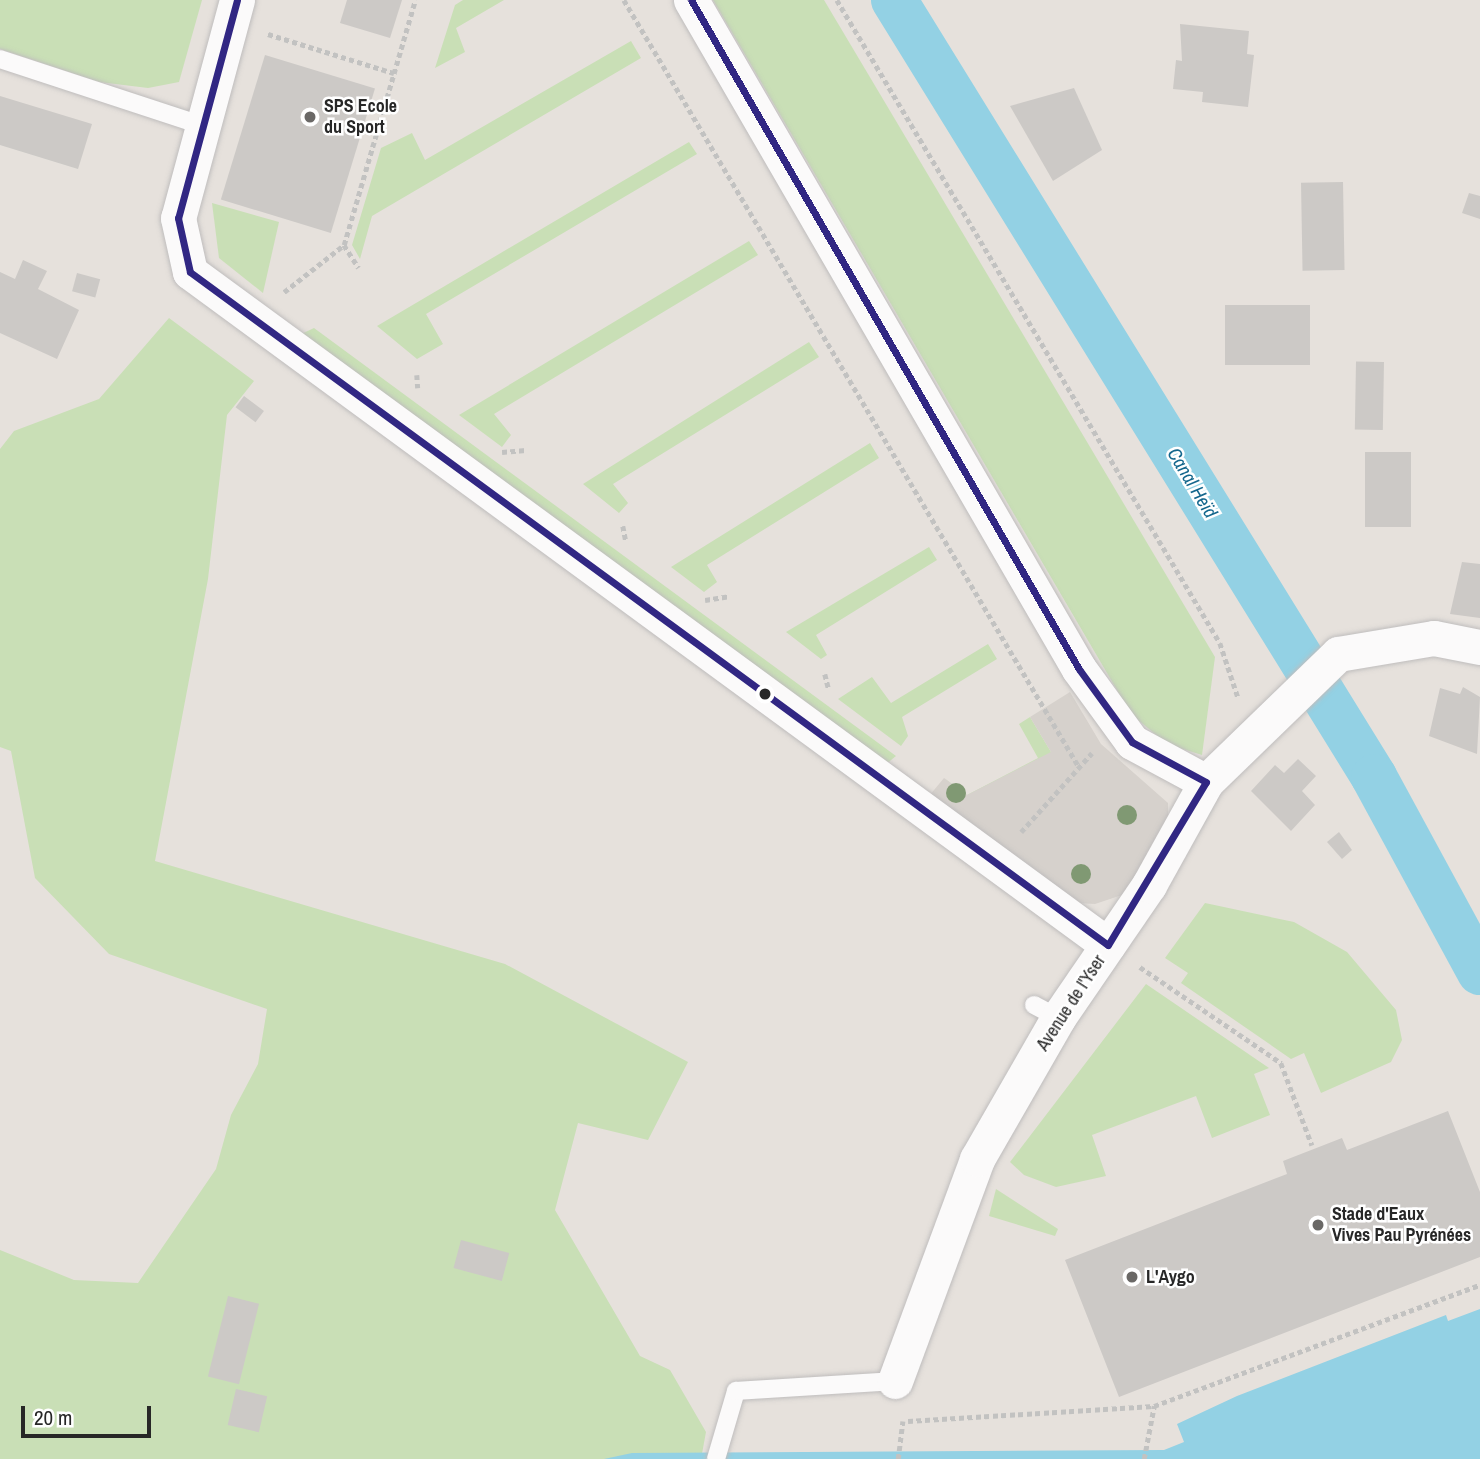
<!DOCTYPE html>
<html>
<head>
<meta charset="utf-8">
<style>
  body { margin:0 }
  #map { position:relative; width:1480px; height:1459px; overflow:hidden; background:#e6e1dc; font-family:"Archivo Narrow",sans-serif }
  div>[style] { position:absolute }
  .green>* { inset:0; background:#c9dfb6 }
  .plaza>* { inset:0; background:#d6d1cc }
  .water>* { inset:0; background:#93d1e4 }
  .canal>* { height:46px; margin:-23px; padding:0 23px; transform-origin:23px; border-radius:23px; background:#93d1e4 }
  .building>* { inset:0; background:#ccc9c6; transform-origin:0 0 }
  .path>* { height:4.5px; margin-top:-2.25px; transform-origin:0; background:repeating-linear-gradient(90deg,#c2c2c1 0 5px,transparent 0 8.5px) }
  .roads { filter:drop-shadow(0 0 2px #bfbdbd) drop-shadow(0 0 2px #bfbdbd) }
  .lane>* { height:18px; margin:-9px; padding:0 9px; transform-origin:9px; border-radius:9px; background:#fbfafa }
  .street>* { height:35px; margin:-17.5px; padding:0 17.5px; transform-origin:17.5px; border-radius:17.5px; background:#fbfafa }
  .bus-1>* { height:7px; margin:-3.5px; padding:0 3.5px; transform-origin:3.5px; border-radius:3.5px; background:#312783 }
  .trees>* { width:20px; height:20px; margin:-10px; border-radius:50%; background:#809973 }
  .dots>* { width:19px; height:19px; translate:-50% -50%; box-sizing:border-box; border:4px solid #fff; border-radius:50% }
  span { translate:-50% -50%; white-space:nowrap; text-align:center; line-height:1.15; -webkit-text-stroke:5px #fff; paint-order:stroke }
  .poi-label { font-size:18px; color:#272727; font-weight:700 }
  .left { translate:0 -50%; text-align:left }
  .street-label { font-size:18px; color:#272727 }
  .water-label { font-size:19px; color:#14678d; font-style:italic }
  .scale { position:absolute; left:21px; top:1406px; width:130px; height:32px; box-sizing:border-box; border:4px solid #272727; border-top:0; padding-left:9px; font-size:21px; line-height:24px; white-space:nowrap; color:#272727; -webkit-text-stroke:5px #fff; paint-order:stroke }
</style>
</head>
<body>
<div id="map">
  <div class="green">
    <div style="clip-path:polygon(0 0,202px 0,179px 82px,148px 88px,99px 82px,0 49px)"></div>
    <div style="clip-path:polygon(463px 0,504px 0,456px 28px,465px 52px,435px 68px,455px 5px)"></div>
    <div style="clip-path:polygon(713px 0,824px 0,1215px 657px,1202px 755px,1167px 744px,1131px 714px)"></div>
    <div style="clip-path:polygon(631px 41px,641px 58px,372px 216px,360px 259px,352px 245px,381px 148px,412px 133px,425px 160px)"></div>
    <div style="clip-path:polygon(689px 142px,697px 154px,426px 314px,443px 344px,417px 359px,377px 326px)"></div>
    <div style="clip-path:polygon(212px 203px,279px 222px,263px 293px,219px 258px)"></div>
    <div style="clip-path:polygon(749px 241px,758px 255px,494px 414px,511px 435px,502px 447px,459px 415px)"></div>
    <div style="clip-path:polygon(169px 318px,254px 381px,227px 415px,208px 579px,155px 861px,505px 964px,688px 1062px,648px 1140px,578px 1123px,555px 1210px,640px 1356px,670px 1370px,706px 1432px,701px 1459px,0 1459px,0 1250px,74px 1280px,138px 1283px,216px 1169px,231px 1115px,258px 1064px,267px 1009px,109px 954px,35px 878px,11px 751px,0 747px,0 449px,14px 431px,99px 399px)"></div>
    <div style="clip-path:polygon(314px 328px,896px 756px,885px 765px,297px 336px)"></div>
    <div style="clip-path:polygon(809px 342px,819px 357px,613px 484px,628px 503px,619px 513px,583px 484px)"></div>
    <div style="clip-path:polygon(870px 443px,879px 458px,707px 565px,717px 582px,704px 592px,671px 567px)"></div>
    <div style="clip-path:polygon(929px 547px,937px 560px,816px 635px,827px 655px,821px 659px,786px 632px)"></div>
    <div style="clip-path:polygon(988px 644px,997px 659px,902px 717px,908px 736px,901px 746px,838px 699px,872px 677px,891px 703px)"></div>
    <div style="clip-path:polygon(1030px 717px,1054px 757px,992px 819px,944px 778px,967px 795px,1038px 758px,1019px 724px)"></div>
    <div style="clip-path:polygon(1205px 903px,1294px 922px,1347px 952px,1396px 1010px,1402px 1040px,1391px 1062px,1321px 1093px,1304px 1053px,1291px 1059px,1181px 983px,1188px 973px,1165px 958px)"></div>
    <div style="clip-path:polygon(1146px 984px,1269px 1068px,1254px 1074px,1270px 1115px,1212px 1138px,1196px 1096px,1092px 1135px,1106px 1176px,1056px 1187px,1024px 1175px,1010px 1162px)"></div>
    <div style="clip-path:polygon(996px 1189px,1058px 1229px,1055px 1236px,989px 1216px)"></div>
  </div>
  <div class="plaza">
    <div style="clip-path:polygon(1070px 692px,1101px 744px,1168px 803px,1168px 820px,1128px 893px,1095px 904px,1076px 903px,929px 796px,944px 778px,967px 795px,1051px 752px,1030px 717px)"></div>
  </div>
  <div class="water">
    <div style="clip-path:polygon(1480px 1309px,1480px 1459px,604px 1459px,632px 1453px,1164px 1450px,1184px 1442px,1177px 1424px,1237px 1396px,1446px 1315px,1448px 1321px)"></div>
  </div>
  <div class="canal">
    <div style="left:894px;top:0;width:913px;rotate:58.29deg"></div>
    <div style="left:1374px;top:777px;width:222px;rotate:61.5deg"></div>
  </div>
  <div class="building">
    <div style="clip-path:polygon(347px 0,402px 0,390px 38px,340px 23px)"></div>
    <div style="clip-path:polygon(1180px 24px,1249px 31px,1247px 54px,1254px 55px,1248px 107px,1202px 102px,1203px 92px,1173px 89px,1176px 60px,1182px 61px)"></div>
    <div style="left:265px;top:55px;width:115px;height:151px;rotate:17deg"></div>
    <div style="clip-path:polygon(1074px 88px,1102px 150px,1053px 181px,1010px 106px)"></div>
    <div style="clip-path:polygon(0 96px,92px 124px,78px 169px,0 145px)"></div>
    <div style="left:1343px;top:182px;width:88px;height:42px;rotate:89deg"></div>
    <div style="clip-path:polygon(1469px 193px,1480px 196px,1480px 219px,1462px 213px)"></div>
    <div style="clip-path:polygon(23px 260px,47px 271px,38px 289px,79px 310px,57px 359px,0 333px,0 272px,15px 279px)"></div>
    <div style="left:77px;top:273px;width:24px;height:19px;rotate:15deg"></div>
    <div style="left:1225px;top:305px;width:85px;height:60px"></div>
    <div style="left:1384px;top:362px;width:68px;height:28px;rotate:91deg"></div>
    <div style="left:244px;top:396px;width:25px;height:14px;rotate:37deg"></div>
    <div style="left:1365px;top:452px;width:46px;height:75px"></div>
    <div style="clip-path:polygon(1462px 562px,1480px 564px,1480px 618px,1450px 614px)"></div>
    <div style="clip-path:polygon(1463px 687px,1480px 697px,1477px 754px,1429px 736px,1440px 688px,1460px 694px)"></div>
    <div style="clip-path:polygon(1298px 759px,1316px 776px,1302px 791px,1315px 805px,1291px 831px,1251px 791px,1275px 765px,1284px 773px)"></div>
    <div style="clip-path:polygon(1339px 832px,1352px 850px,1342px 859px,1327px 842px)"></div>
    <div style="clip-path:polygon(1448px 1111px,1480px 1192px,1480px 1257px,1119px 1397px,1065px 1260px,1287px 1174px,1283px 1161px,1342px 1138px,1347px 1150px)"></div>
    <div style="left:461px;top:1240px;width:50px;height:29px;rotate:15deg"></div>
    <div style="left:228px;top:1296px;width:32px;height:83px;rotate:14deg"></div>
    <div style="left:236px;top:1389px;width:32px;height:37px;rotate:13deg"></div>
  </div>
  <div class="path">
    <div style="left:624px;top:0;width:892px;rotate:59.32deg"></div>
    <div style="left:837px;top:0;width:748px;rotate:59.22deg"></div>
    <div style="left:1220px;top:643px;width:57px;rotate:71.6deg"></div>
    <div style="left:268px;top:34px;width:132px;rotate:17.2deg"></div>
    <div style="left:344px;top:245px;width:27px;rotate:57deg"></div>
    <div style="left:284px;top:292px;width:76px;rotate:-38.1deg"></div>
    <div style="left:344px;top:245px;width:255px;rotate:-73.8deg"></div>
    <div style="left:417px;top:375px;width:13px;rotate:86deg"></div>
    <div style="left:502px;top:452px;width:24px;rotate:-5deg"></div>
    <div style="left:623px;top:526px;width:16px;rotate:79deg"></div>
    <div style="left:705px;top:600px;width:24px;rotate:-9deg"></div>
    <div style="left:825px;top:674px;width:16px;rotate:76deg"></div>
    <div style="left:1021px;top:832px;width:106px;rotate:-48.1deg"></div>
    <div style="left:1140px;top:967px;width:171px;rotate:34.2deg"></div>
    <div style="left:1281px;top:1063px;width:88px;rotate:69.3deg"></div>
    <div style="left:908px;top:1421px;width:246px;rotate:-3.5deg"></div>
    <div style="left:1154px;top:1406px;width:348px;rotate:-20.4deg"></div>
    <div style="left:898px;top:1459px;width:38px;rotate:-83deg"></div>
    <div style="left:1144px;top:1459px;width:54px;rotate:-79.3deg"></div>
  </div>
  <div class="roads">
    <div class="lane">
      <div style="left:0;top:59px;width:212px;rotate:18.2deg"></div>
      <div style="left:1034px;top:1005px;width:27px;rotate:28deg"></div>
      <div style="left:716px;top:1459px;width:71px;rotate:-73.6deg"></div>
      <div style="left:736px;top:1391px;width:159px;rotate:-3.6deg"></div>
    </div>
    <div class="street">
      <div style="left:237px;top:0;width:226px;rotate:105.1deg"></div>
      <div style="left:178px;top:218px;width:55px;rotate:77.5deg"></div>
      <div style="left:190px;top:272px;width:1138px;rotate:36.25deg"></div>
      <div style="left:691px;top:0;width:773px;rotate:59.89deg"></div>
      <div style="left:1079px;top:669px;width:90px;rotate:54deg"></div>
      <div style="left:1132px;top:742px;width:84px;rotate:28.4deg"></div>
      <div style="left:895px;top:1381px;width:237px;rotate:-69.7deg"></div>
      <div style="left:977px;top:1159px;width:163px;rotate:-60.1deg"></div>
      <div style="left:1058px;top:1018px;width:161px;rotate:-55.6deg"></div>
      <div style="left:1149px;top:885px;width:118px;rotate:-61deg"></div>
      <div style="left:1206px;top:782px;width:184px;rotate:-44.1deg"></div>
      <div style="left:1338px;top:654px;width:97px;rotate:-9.5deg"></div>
      <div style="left:1434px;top:638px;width:47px;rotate:11.1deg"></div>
    </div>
  </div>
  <div class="bus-1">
    <div style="left:237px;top:0;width:226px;rotate:105.1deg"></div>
    <div style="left:178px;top:218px;width:55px;rotate:77.5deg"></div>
    <div style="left:190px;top:272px;width:1138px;rotate:36.25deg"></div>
    <div style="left:1108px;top:945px;width:190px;rotate:-59deg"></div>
    <div style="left:1206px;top:782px;width:84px;rotate:-151.6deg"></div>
    <div style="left:1132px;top:742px;width:90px;rotate:-126deg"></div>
    <div style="left:1079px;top:669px;width:773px;rotate:-120.11deg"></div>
  </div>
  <div class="trees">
    <div style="left:956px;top:793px"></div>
    <div style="left:1127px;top:815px"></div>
    <div style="left:1081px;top:874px"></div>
  </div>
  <div class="dots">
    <div style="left:310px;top:117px;background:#6a6866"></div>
    <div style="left:765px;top:694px;background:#272727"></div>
    <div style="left:1318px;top:1225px;background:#6a6866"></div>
    <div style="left:1132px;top:1277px;background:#6a6866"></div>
  </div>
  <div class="poi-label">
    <span class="left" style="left:324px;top:117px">SPS Ecole<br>du Sport</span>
    <span class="left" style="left:1332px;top:1225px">Stade d'Eaux<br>Vives Pau Pyrénées</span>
    <span class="left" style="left:1146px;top:1277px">L'Aygo</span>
  </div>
  <div class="street-label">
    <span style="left:1071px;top:1003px;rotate:-57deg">Avenue de l'Yser</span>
  </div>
  <div class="water-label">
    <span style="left:1192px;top:483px;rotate:59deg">Canal Heïd</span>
  </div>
  <div class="scale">20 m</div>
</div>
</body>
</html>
